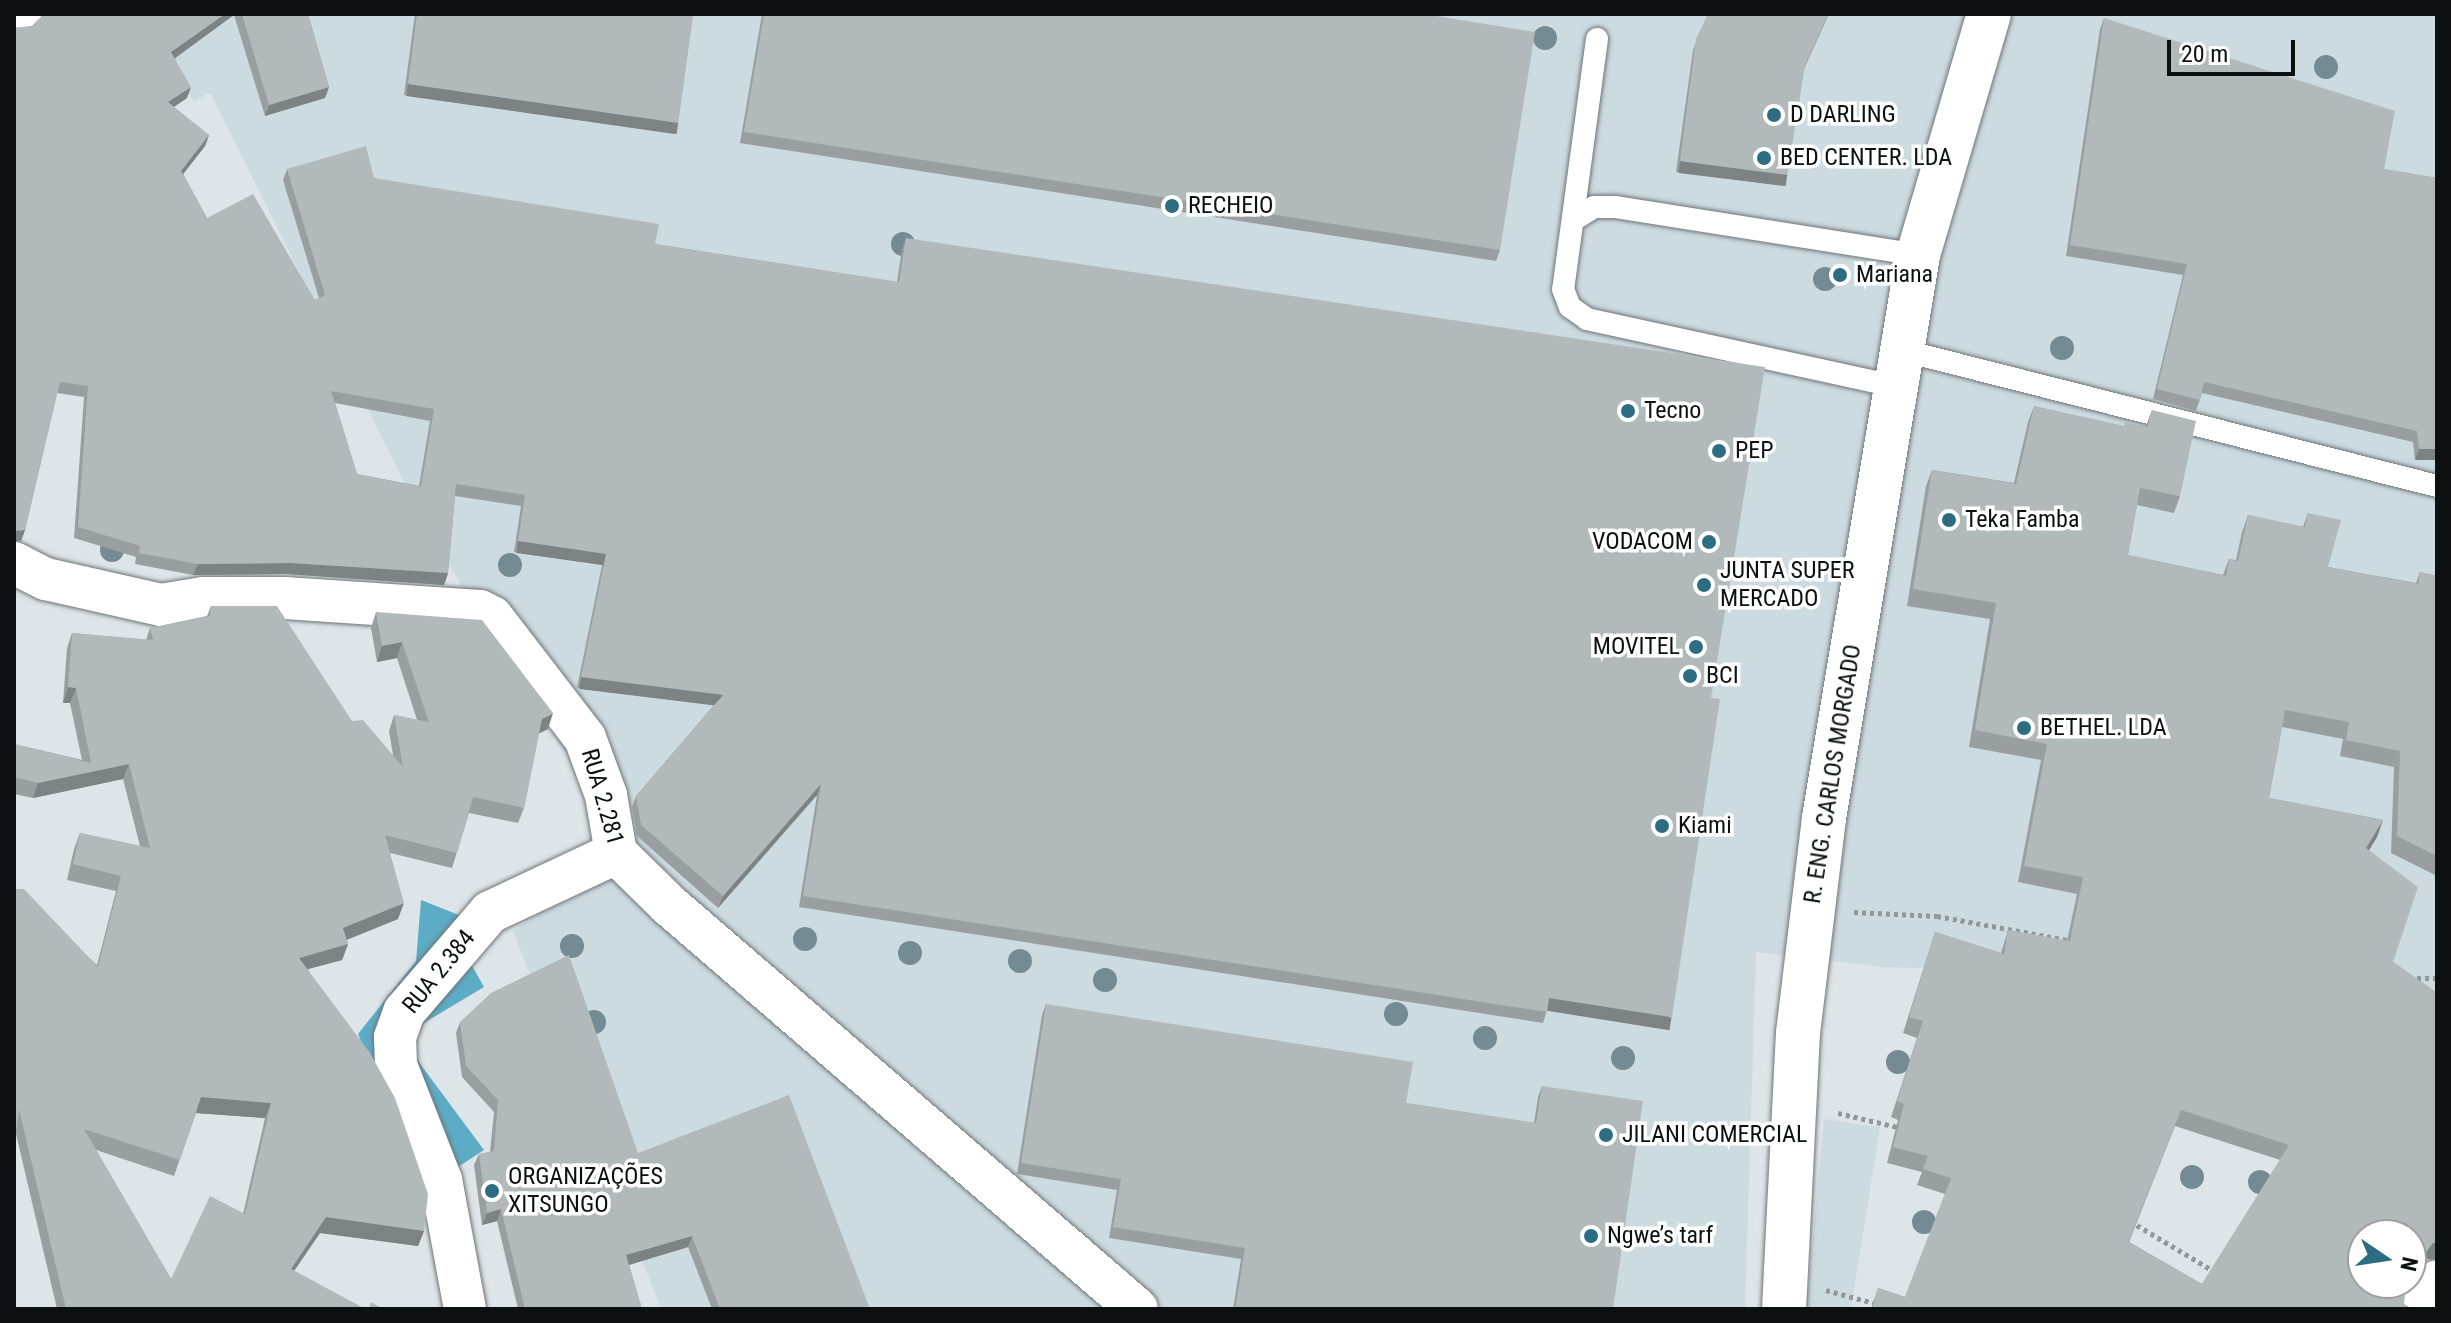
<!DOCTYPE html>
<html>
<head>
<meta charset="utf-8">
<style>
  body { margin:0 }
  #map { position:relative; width:2451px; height:1323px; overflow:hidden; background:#dee5e8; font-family:"Roboto Condensed",sans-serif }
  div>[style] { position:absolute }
  .built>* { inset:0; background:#ccdbe0 }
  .forest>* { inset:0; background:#5dacc5 }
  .path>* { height:5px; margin-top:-2.5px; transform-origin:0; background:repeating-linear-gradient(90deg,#929899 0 4px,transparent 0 8px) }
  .roads { filter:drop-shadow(0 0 2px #6f7577) drop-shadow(0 0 2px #6f7577) }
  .lane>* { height:22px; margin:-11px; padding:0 11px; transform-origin:11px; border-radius:11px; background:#fff }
  .street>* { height:42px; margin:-21px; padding:0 21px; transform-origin:21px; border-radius:21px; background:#fff }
  .secondary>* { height:44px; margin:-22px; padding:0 22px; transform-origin:22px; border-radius:22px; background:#fff }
  .trees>* { width:24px; height:24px; margin:-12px; border-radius:50%; background:#748b93 }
  .wall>* { inset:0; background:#999fa1 }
  .shaded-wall>* { inset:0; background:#7d8283; transform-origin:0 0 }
  .building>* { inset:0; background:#b2b9bb }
  .dots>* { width:22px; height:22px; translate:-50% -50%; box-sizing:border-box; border:4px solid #fff; border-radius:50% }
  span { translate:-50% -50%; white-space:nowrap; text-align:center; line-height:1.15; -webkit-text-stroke:7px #fff; paint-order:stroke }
  .poi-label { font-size:24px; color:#0d1010 }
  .left { translate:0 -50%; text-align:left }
  .right { translate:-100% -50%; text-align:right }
  .street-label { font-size:24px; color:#0d1010 }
  .frame { position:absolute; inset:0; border:16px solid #0d1010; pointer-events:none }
  .north { position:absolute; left:2347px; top:1219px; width:80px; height:80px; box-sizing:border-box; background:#fff; border:2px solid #9e9f9f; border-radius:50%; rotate:103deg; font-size:22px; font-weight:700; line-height:32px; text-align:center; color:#0d1010 }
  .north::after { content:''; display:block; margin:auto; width:28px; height:36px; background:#2d6d81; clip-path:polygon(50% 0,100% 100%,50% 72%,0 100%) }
  .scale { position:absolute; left:2167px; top:40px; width:128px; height:36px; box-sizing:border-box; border:4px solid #0d1010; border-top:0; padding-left:10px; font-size:24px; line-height:28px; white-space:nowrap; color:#0d1010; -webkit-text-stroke:6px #fff; paint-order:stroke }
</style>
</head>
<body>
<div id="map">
  <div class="built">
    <div style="clip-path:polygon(131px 14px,2437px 14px,2437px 991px,2221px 977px,1883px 967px,1756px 952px,1745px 1309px,661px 1309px,513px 931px,575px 890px,613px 831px,430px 534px,210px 93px,194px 101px)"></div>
    <div style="clip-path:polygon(1824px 1119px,1880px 1127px,1851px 1309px,1806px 1309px)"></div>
  </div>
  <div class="forest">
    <div style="clip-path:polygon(421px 900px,494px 929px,470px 962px,484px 987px,424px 1023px,409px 1049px,484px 1150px,424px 1189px,358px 1034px,416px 961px)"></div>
  </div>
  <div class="path">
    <div style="left:1854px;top:912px;width:83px;rotate:2.8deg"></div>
    <div style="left:1937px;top:916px;width:138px;rotate:10.4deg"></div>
    <div style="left:2409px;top:978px;width:28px"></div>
    <div style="left:1838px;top:1113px;width:66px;rotate:13.2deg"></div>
    <div style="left:2130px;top:1221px;width:101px;rotate:30.9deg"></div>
    <div style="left:1826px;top:1290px;width:54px;rotate:15.1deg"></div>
  </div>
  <div class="roads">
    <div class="lane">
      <div style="left:1597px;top:39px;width:252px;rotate:97.7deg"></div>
      <div style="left:1563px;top:289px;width:19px;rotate:69deg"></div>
      <div style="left:1570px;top:307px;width:21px;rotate:35deg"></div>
      <div style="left:1587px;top:319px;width:315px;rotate:12.3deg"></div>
      <div style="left:1575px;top:219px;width:22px;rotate:-32deg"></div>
      <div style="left:1594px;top:207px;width:22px"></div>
      <div style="left:1616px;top:207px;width:306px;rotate:9deg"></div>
      <div style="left:1901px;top:350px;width:553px;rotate:14.24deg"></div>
    </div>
    <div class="street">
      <div style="left:14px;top:16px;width:7px;rotate:-16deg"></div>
      <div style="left:14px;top:563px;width:36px;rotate:27deg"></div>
      <div style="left:46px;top:579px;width:118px;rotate:12.7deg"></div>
      <div style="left:161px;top:605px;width:43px;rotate:-9.5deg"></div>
      <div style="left:203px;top:598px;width:82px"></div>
      <div style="left:285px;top:598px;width:195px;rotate:3.8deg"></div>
      <div style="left:480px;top:611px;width:13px;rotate:27deg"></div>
      <div style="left:492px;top:617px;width:153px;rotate:52.5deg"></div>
      <div style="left:585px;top:738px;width:61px;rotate:69.8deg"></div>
      <div style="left:606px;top:795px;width:59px;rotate:80.2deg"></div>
      <div style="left:616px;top:853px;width:74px;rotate:44.5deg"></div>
      <div style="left:669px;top:905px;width:618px;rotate:40.8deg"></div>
      <div style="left:465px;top:1309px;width:131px;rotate:-100.5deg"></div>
      <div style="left:441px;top:1180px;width:123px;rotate:-111.4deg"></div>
      <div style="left:396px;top:1065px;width:28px;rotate:-92deg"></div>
      <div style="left:395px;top:1037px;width:27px;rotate:-70deg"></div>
      <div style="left:404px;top:1012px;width:132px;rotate:-49.3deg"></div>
      <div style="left:490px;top:912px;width:139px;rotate:-25.1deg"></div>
      <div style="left:2419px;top:1309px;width:33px;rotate:-57deg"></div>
    </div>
    <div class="secondary">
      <div style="left:1784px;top:1309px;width:276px;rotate:-87.1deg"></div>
      <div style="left:1798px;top:1033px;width:217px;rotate:-83.1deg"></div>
      <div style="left:1824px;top:818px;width:571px;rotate:-80.52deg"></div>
      <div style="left:1918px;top:255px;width:251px;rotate:-73.6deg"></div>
    </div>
  </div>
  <div class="trees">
    <div style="left:1545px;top:38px"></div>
    <div style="left:2326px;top:67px"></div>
    <div style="left:903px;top:244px"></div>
    <div style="left:1825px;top:279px"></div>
    <div style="left:2062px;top:348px"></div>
    <div style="left:112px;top:550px"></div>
    <div style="left:510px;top:565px"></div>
    <div style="left:805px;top:939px"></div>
    <div style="left:572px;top:946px"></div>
    <div style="left:910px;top:953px"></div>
    <div style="left:1020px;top:961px"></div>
    <div style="left:1105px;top:980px"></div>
    <div style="left:1396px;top:1014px"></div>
    <div style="left:594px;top:1022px"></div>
    <div style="left:1485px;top:1038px"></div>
    <div style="left:1623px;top:1058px"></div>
    <div style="left:1898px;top:1062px"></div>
    <div style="left:2192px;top:1177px"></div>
    <div style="left:2260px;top:1182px"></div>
    <div style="left:1924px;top:1222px"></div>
  </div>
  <div class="wall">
    <div style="clip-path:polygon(evenodd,44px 14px,308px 14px,329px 87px,325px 98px,265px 116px,234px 15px,175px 58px,187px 98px,173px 107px,209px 135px,205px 146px,183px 174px,207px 218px,315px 300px,319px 298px,283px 180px,287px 169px,374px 178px,655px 244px,897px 282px,902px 249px,906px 238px,1711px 698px,1668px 1028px,1547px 1010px,1543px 1023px,799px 907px,817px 795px,718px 908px,637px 836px,632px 807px,636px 796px,714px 705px,577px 688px,602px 565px,514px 552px,521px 506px,455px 496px,448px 573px,444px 585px,286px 574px,193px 575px,135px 564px,136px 557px,74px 538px,84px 397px,57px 393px,25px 530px,21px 541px,14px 541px,14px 28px,32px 26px,44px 14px,335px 403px,430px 421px,419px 486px,357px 474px,335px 403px)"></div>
    <div style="clip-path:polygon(415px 14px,693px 14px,678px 123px,674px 134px,404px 95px)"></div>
    <div style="clip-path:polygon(762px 14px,1424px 14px,1500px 250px,1496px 261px,740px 143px)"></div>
    <div style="clip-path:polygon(1708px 14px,1829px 14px,1804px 69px,1787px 175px,1783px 186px,1676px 172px,1693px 50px)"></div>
    <div style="clip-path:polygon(2104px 18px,2384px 169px,2437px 178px,2437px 460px,2415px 460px,2413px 442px,2202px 393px,2196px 411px,2153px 399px,2183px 275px,2066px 256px,2100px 29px)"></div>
    <div style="clip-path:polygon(evenodd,2034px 406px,2123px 426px,2146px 426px,2152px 410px,2180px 496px,2174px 513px,2137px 505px,2128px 555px,2223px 575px,2229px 559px,2236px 560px,2242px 532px,2248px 515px,2303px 527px,2308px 513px,2328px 567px,2416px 583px,2420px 572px,2437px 576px,2437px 876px,2391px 853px,2394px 767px,2340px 756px,2343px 739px,2282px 727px,2269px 798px,2383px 820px,2377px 837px,2369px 850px,2393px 962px,2437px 993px,2437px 1260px,2427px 1259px,2405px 1288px,2404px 1304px,2412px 1309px,1871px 1309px,1878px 1288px,1905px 1297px,1945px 1194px,1917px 1185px,1922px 1172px,1887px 1163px,1898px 1120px,1891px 1117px,1917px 1038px,1903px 1033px,1935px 932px,2001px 953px,2008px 930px,2067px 941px,2077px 894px,2018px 882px,2041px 760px,1969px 747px,1990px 619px,1907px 606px,1926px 486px,1932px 470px,2014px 483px,2028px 422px,2034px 406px,2175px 1126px,2280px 1160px,2202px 1284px,2129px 1242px,2175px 1126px)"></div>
    <div style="clip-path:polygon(evenodd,211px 606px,352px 721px,393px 755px,389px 731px,394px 715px,417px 720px,397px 658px,377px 662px,371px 628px,376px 612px,548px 729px,539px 733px,524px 808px,518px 823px,469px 813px,452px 868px,390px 853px,398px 919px,347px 940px,348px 944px,342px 960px,308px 969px,424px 1231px,418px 1246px,320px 1233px,294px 1271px,365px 1309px,57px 1309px,16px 1134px,14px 889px,97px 965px,116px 891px,67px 880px,74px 849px,80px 833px,140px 846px,123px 779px,33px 798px,14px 794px,14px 744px,82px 760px,70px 703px,63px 703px,67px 648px,72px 633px,146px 640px,150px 628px,207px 616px,211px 606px,196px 1113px,265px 1118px,243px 1214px,171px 1279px,96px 1150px,174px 1176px,196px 1113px)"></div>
    <div style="clip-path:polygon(1046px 1004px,1406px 1103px,1534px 1123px,1538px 1097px,1542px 1086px,1613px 1309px,1233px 1309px,1241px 1259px,1109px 1238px,1117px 1190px,1017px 1174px,1042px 1015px)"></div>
    <div style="clip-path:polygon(460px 1022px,638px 1153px,870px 1309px,712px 1309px,688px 1247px,629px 1265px,642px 1309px,518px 1309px,497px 1221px,482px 1225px,474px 1165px,479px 1154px,490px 1152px,494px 1112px,462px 1077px,456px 1033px)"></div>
  </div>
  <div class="shaded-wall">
    <div style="clip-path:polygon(225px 14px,235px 14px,167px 64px,171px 52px)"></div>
    <div style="left:408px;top:84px;width:273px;height:12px;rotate:8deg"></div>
    <div style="clip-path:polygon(191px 87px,187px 98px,164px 114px,168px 102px)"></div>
    <div style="clip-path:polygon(329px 87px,325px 98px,265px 116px,269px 105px)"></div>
    <div style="clip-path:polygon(209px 135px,205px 146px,177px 182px,181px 171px)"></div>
    <div style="left:1680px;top:161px;width:108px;height:12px;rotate:7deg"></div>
    <div style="clip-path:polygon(2419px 449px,2437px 449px,2437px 460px,2415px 460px)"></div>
    <div style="clip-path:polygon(25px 530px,21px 541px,14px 541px,14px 531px)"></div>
    <div style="left:518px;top:541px;width:89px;height:12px;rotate:8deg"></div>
    <div style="clip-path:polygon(291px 563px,448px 573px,444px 585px,286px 574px,193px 575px,198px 564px)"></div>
    <div style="clip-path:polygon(402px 642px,397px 658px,377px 662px,382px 646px)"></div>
    <div style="left:581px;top:677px;width:143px;height:12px;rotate:7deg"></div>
    <div style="clip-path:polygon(68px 687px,76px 688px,70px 703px,63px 703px)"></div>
    <div style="clip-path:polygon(553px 713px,548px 729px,536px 735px,542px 719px)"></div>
    <div style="clip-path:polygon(129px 764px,123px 779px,33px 798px,38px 783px)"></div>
    <div style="clip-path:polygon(821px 784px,817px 795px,718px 908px,723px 896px)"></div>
    <div style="clip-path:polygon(2383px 820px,2377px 837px,2360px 865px,2366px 848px)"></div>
    <div style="clip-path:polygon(404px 903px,398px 919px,338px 943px,343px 928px)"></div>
    <div style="clip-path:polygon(348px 944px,342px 960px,293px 973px,299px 958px)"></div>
    <div style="left:1549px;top:998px;width:124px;height:13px;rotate:9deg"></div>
    <div style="clip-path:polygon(201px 1097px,271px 1103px,265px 1118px,195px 1113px)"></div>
    <div style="clip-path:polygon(501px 1209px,497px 1221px,482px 1225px,487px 1213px)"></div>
    <div style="clip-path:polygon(326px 1217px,424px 1231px,418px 1246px,320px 1233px,285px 1284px,291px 1269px)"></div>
    <div style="clip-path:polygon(692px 1236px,688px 1247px,622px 1267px,626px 1255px)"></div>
    <div style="clip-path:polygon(2433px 1243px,2437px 1243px,2437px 1260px,2427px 1259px,2411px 1280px,2411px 1271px)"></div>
  </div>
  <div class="building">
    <div style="clip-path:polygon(evenodd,44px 14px,225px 14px,171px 52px,191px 87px,168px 102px,209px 135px,181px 171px,207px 218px,253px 194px,315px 300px,325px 295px,287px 169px,366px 146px,374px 178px,659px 224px,655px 244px,899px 282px,906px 238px,1765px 367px,1711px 698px,1720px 699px,1672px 1017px,1549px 998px,1547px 1012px,803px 896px,821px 784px,723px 896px,641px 825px,636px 796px,723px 695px,581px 677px,606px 554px,518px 541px,525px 495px,456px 484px,448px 573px,291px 563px,198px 564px,139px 553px,140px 546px,78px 527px,88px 386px,60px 382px,25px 530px,14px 531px,14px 28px,32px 26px,44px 14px,331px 391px,434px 409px,421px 487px,357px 474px,331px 391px)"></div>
    <div style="clip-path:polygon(242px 14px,308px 14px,329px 87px,269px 105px)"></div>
    <div style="clip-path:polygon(417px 14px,693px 14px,678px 123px,408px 84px)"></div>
    <div style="clip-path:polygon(764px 14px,1424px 14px,1535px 32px,1500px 250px,744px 132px)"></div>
    <div style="clip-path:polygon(1708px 14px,1828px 14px,1805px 65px,1787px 175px,1680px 161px,1696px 39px)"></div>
    <div style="clip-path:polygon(2104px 18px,2395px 111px,2384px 169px,2437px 178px,2437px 449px,2419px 449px,2417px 431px,2204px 382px,2200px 400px,2157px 389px,2187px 264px,2070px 245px)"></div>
    <div style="clip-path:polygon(evenodd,2034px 406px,2124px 426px,2125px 422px,2148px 427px,2152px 410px,2196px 421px,2180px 496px,2140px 488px,2128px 555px,2226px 576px,2229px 559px,2238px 561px,2248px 515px,2305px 527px,2308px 513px,2341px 520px,2328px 567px,2418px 584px,2420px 572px,2437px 576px,2437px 856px,2397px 836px,2400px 751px,2346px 740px,2349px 722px,2285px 710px,2269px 798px,2383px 820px,2366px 848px,2418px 887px,2393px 962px,2437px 993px,2437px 1243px,2433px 1243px,2411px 1271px,2411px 1235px,2363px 1235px,2363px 1283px,2405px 1283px,2404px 1304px,2412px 1309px,1872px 1309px,1878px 1288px,1905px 1297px,1951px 1178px,1923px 1169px,1928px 1156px,1893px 1147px,1904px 1104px,1897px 1101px,1923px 1021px,1909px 1017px,1935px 932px,2004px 954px,2008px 930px,2070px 941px,2083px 877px,2024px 866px,2047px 744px,1975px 730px,1996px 603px,1913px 589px,1932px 470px,2016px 484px,2034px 406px,2181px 1110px,2289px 1145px,2202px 1284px,2128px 1242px,2181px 1110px)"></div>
    <div style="clip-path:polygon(evenodd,211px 606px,277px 606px,352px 721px,363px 720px,403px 767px,394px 715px,429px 722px,402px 642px,382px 646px,376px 612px,482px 620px,553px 713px,542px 719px,524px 808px,473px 797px,457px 853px,385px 835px,404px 903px,343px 928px,348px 944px,299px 958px,370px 1053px,395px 1098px,428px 1194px,424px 1231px,326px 1217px,291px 1269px,365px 1309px,66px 1309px,19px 1109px,14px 1147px,14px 889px,24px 889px,98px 967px,121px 876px,73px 864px,80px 833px,150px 848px,129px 764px,38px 783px,14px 777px,14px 744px,91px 763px,76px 688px,68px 687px,72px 633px,153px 640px,150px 628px,210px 616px,211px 606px,201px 1097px,271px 1103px,245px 1214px,210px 1196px,171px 1279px,84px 1129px,180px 1160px,201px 1097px)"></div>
    <div style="clip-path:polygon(569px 955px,638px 1153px,789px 1095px,870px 1309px,720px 1309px,692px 1236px,626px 1255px,642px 1309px,525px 1309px,501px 1209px,487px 1213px,479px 1154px,494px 1151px,498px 1100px,466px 1066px,460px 1022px,491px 993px)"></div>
    <div style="clip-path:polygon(1046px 1004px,1413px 1062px,1406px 1103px,1536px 1123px,1542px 1086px,1643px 1101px,1613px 1309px,1235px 1309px,1245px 1248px,1113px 1227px,1121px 1179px,1021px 1163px)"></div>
    <div style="clip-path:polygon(371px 1302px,383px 1309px,369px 1309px)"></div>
  </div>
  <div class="dots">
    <div style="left:1774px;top:115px;background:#2d6d81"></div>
    <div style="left:1764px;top:158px;background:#2d6d81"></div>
    <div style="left:1172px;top:206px;background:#2d6d81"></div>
    <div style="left:1840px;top:275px;background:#2d6d81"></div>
    <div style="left:1628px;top:411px;background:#2d6d81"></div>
    <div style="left:1719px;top:451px;background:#2d6d81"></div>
    <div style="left:1949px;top:520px;background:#2d6d81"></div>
    <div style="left:1709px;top:542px;background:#2d6d81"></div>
    <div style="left:1704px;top:585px;background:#2d6d81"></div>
    <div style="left:1696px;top:647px;background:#2d6d81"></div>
    <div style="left:1690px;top:676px;background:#2d6d81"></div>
    <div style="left:2024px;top:728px;background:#2d6d81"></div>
    <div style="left:1662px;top:826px;background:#2d6d81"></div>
    <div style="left:1606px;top:1135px;background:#2d6d81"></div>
    <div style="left:492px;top:1191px;background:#2d6d81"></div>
    <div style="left:1591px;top:1236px;background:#2d6d81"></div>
  </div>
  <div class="poi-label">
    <span class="left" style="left:1790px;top:115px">D DARLING</span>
    <span class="left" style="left:1780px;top:158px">BED CENTER. LDA</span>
    <span class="left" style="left:1188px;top:206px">RECHEIO</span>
    <span class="left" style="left:1856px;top:275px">Mariana</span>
    <span class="left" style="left:1644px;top:411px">Tecno</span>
    <span class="left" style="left:1735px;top:451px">PEP</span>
    <span class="left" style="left:1965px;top:520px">Teka Famba</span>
    <span class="right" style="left:1693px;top:542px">VODACOM</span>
    <span class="left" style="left:1720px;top:585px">JUNTA SUPER<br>MERCADO</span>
    <span class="right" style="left:1680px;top:647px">MOVITEL</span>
    <span class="left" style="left:1706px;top:676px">BCI</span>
    <span class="left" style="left:2040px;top:728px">BETHEL. LDA</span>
    <span class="left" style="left:1678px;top:826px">Kiami</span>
    <span class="left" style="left:1622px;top:1135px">JILANI COMERCIAL</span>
    <span class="left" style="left:508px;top:1191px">ORGANIZAÇÕES<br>XITSUNGO</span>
    <span class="left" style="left:1607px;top:1236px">Ngwe’s tarf</span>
  </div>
  <div class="street-label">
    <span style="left:1833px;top:774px;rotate:-81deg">R. ENG. CARLOS MORGADO</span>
    <span style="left:602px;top:797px;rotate:74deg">RUA 2.281</span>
    <span style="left:439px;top:972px;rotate:-51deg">RUA 2.384</span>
  </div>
  <div class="frame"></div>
  <div class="north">N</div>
  <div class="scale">20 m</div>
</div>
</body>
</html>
